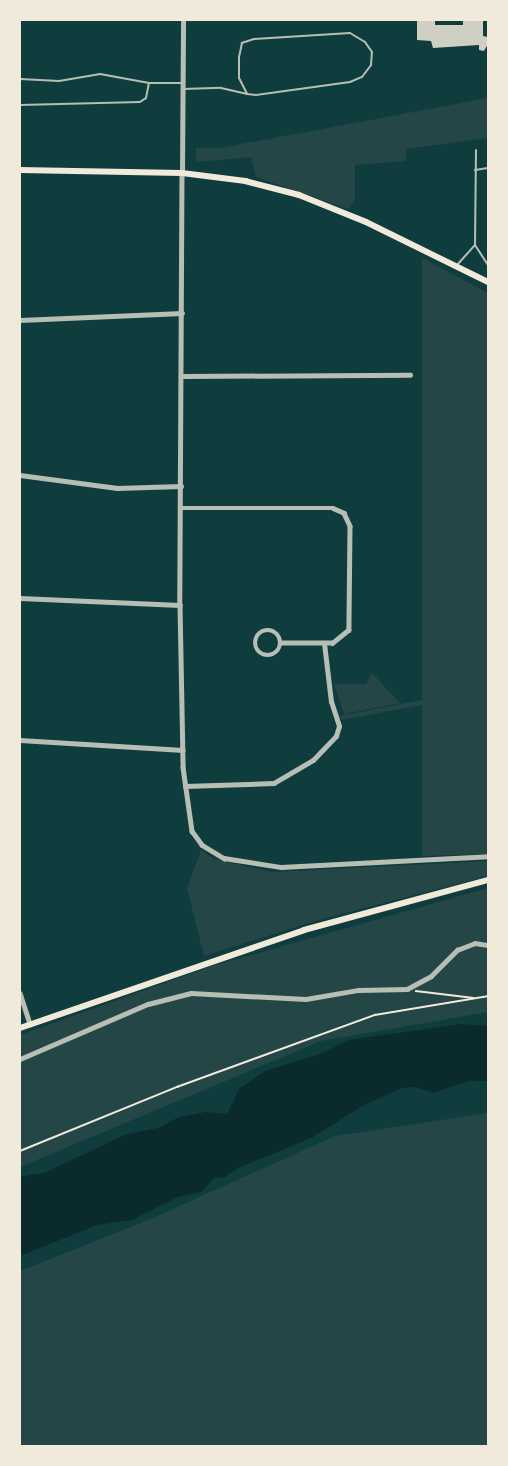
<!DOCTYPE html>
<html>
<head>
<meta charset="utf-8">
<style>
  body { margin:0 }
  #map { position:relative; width:508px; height:1466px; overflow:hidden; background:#0f3d3e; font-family:Spectral,serif }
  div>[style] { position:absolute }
  .green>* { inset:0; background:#244646 }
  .water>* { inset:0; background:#0a2a2b }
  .building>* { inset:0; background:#cfcfc3 }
  .path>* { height:1.5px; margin:-0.75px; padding:0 0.75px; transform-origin:0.75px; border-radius:0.75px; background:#f1e9da }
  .service>* { height:2px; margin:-1px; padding:0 1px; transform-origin:1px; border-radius:1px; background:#b8beb3 }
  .minor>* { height:4.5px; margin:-2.25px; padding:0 2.25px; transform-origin:2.25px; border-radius:2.25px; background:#b8beb3 }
  .minor>.ring { margin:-2.25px; padding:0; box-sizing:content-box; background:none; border:4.5px solid #b8beb3; border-radius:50% }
  .tertiary>* { height:5px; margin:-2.5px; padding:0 2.5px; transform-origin:2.5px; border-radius:2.5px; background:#b8beb3 }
  .secondary>* { height:6px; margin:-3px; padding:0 3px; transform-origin:3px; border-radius:3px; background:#f1e9da }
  span { translate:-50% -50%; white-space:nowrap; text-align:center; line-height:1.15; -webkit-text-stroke:5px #f1e9da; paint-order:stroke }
  .frame { position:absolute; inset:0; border:21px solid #f1e9da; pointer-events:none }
</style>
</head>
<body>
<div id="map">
  <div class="green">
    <div style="clip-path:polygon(488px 98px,488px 138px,406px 149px,406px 161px,355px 165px,355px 201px,348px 209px,256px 177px,251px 157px,196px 162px,196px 148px,220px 148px)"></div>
    <div style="clip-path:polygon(422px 258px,488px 293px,488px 854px,422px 856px,422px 705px,341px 720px,339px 716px,422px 700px)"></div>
    <div style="clip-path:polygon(372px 673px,400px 703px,344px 714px,334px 684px,366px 684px)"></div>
    <div style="clip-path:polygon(201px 850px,214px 859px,272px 872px,488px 861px,488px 876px,322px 919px,204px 956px,187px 888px)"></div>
    <div style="clip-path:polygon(488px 888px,488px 1012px,321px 1041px,20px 1167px,20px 1035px,212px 966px)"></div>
    <div style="clip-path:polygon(488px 1113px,488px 1446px,20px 1446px,20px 1271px,146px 1221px,335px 1136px)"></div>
  </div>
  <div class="water">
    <div style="clip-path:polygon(461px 1024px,488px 1026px,488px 1081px,468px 1081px,433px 1093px,416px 1087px,402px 1088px,364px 1105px,311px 1138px,238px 1168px,225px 1177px,214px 1178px,201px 1192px,178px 1197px,132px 1220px,97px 1225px,20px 1256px,20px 1177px,44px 1173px,127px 1134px,158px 1128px,179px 1117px,206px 1112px,227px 1114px,239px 1089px,265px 1071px,323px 1053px,348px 1040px)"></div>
  </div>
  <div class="building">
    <div style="clip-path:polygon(417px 20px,435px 20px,435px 25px,463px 25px,463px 20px,483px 20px,483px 36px,488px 37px,488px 44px,484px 51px,479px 50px,479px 45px,433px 48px,431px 41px,417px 40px)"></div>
  </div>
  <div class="path">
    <div style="left:416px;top:991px;width:58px;rotate:6.9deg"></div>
    <div style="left:20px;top:1151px;width:170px;rotate:-22.2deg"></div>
    <div style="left:177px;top:1087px;width:211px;rotate:-20deg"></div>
    <div style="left:375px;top:1015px;width:115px;rotate:-9.5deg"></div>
  </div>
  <div class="service">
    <div style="left:20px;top:79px;width:39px;rotate:3deg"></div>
    <div style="left:59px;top:81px;width:42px;rotate:-9.7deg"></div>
    <div style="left:100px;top:74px;width:50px;rotate:10.4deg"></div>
    <div style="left:149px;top:83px;width:32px"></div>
    <div style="left:183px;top:89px;width:38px;rotate:-2deg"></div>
    <div style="left:221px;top:88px;width:27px;rotate:13deg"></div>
    <div style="left:247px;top:94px;width:9px;rotate:6deg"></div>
    <div style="left:256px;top:95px;width:95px;rotate:-7.9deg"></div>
    <div style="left:350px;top:82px;width:13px;rotate:-23deg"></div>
    <div style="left:362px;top:77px;width:15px;rotate:-53deg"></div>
    <div style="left:371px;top:65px;width:13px;rotate:-86deg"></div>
    <div style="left:372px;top:52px;width:12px;rotate:-125deg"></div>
    <div style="left:365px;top:42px;width:17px;rotate:-149deg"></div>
    <div style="left:350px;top:33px;width:96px;rotate:176.4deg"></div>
    <div style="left:254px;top:39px;width:13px;rotate:162deg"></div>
    <div style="left:242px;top:43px;width:14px;rotate:102deg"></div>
    <div style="left:239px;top:57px;width:21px;rotate:90deg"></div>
    <div style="left:239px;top:78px;width:18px;rotate:63deg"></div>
    <div style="left:20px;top:105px;width:120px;rotate:-1.4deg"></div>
    <div style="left:140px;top:102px;width:7px;rotate:-34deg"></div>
    <div style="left:146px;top:98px;width:15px;rotate:-79deg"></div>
    <div style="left:475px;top:170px;width:13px;rotate:-9deg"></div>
    <div style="left:475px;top:245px;width:24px;rotate:57deg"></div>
    <div style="left:457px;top:265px;width:27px;rotate:-48deg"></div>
    <div style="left:475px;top:245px;width:95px;rotate:-89.4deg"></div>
  </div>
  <div class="minor">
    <div style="left:182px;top:173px;width:432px;rotate:90.3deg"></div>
    <div style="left:180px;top:605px;width:162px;rotate:88.9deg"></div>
    <div style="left:183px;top:767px;width:65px;rotate:82deg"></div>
    <div style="left:192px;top:831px;width:17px;rotate:54deg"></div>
    <div style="left:202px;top:845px;width:26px;rotate:31deg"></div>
    <div style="left:224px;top:858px;width:58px;rotate:9deg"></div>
    <div style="left:281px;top:867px;width:207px;rotate:-3deg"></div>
    <div style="left:20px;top:320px;width:162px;rotate:-2.5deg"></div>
    <div style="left:183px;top:376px;width:227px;rotate:-0.3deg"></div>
    <div style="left:20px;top:475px;width:98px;rotate:7.6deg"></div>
    <div style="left:117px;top:488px;width:64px;rotate:-1.8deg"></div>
    <div style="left:181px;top:508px;width:152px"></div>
    <div style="left:333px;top:508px;width:12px;rotate:24deg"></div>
    <div style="left:344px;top:513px;width:14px;rotate:65deg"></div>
    <div style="left:350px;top:526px;width:104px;rotate:90.6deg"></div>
    <div style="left:349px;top:630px;width:21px;rotate:141deg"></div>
    <div style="left:333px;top:643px;width:52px;rotate:180deg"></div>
    <div style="left:20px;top:598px;width:160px;rotate:2.5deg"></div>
    <div class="ring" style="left:255px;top:630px;width:21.5px;height:21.5px"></div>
    <div style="left:20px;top:740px;width:163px;rotate:3.5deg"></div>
    <div style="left:185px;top:786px;width:89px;rotate:-1.9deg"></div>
    <div style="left:274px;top:783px;width:45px;rotate:-30.5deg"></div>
    <div style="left:313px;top:760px;width:33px;rotate:-46deg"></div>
    <div style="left:336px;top:736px;width:10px;rotate:-73deg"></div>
    <div style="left:339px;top:726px;width:25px;rotate:-108deg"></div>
    <div style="left:331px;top:702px;width:59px;rotate:-96.8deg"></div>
    <div style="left:20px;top:993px;width:33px;rotate:72deg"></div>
    <div style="left:20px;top:1059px;width:139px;rotate:-23.3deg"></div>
    <div style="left:148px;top:1004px;width:44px;rotate:-14.3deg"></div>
    <div style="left:191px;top:993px;width:115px;rotate:3deg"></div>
    <div style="left:306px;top:999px;width:53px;rotate:-9.8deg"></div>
    <div style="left:358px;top:990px;width:49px;rotate:-1.2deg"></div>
    <div style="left:407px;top:989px;width:27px;rotate:-28deg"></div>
    <div style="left:431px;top:976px;width:37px;rotate:-45deg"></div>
    <div style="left:457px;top:950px;width:19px;rotate:-21deg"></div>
    <div style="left:475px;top:943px;width:13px;rotate:9deg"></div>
  </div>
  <div class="tertiary">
    <div style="left:182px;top:173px;width:153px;rotate:-89.6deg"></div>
  </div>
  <div class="secondary">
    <div style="left:20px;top:170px;width:162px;rotate:1.1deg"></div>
    <div style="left:182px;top:173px;width:64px;rotate:7.2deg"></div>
    <div style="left:245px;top:181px;width:56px;rotate:14.5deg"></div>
    <div style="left:299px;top:195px;width:72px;rotate:21.9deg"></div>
    <div style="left:366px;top:222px;width:136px;rotate:26.2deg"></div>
    <div style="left:20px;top:1028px;width:300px;rotate:-19deg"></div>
    <div style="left:304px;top:930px;width:191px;rotate:-15.2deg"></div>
  </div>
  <div class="frame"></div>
</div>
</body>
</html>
